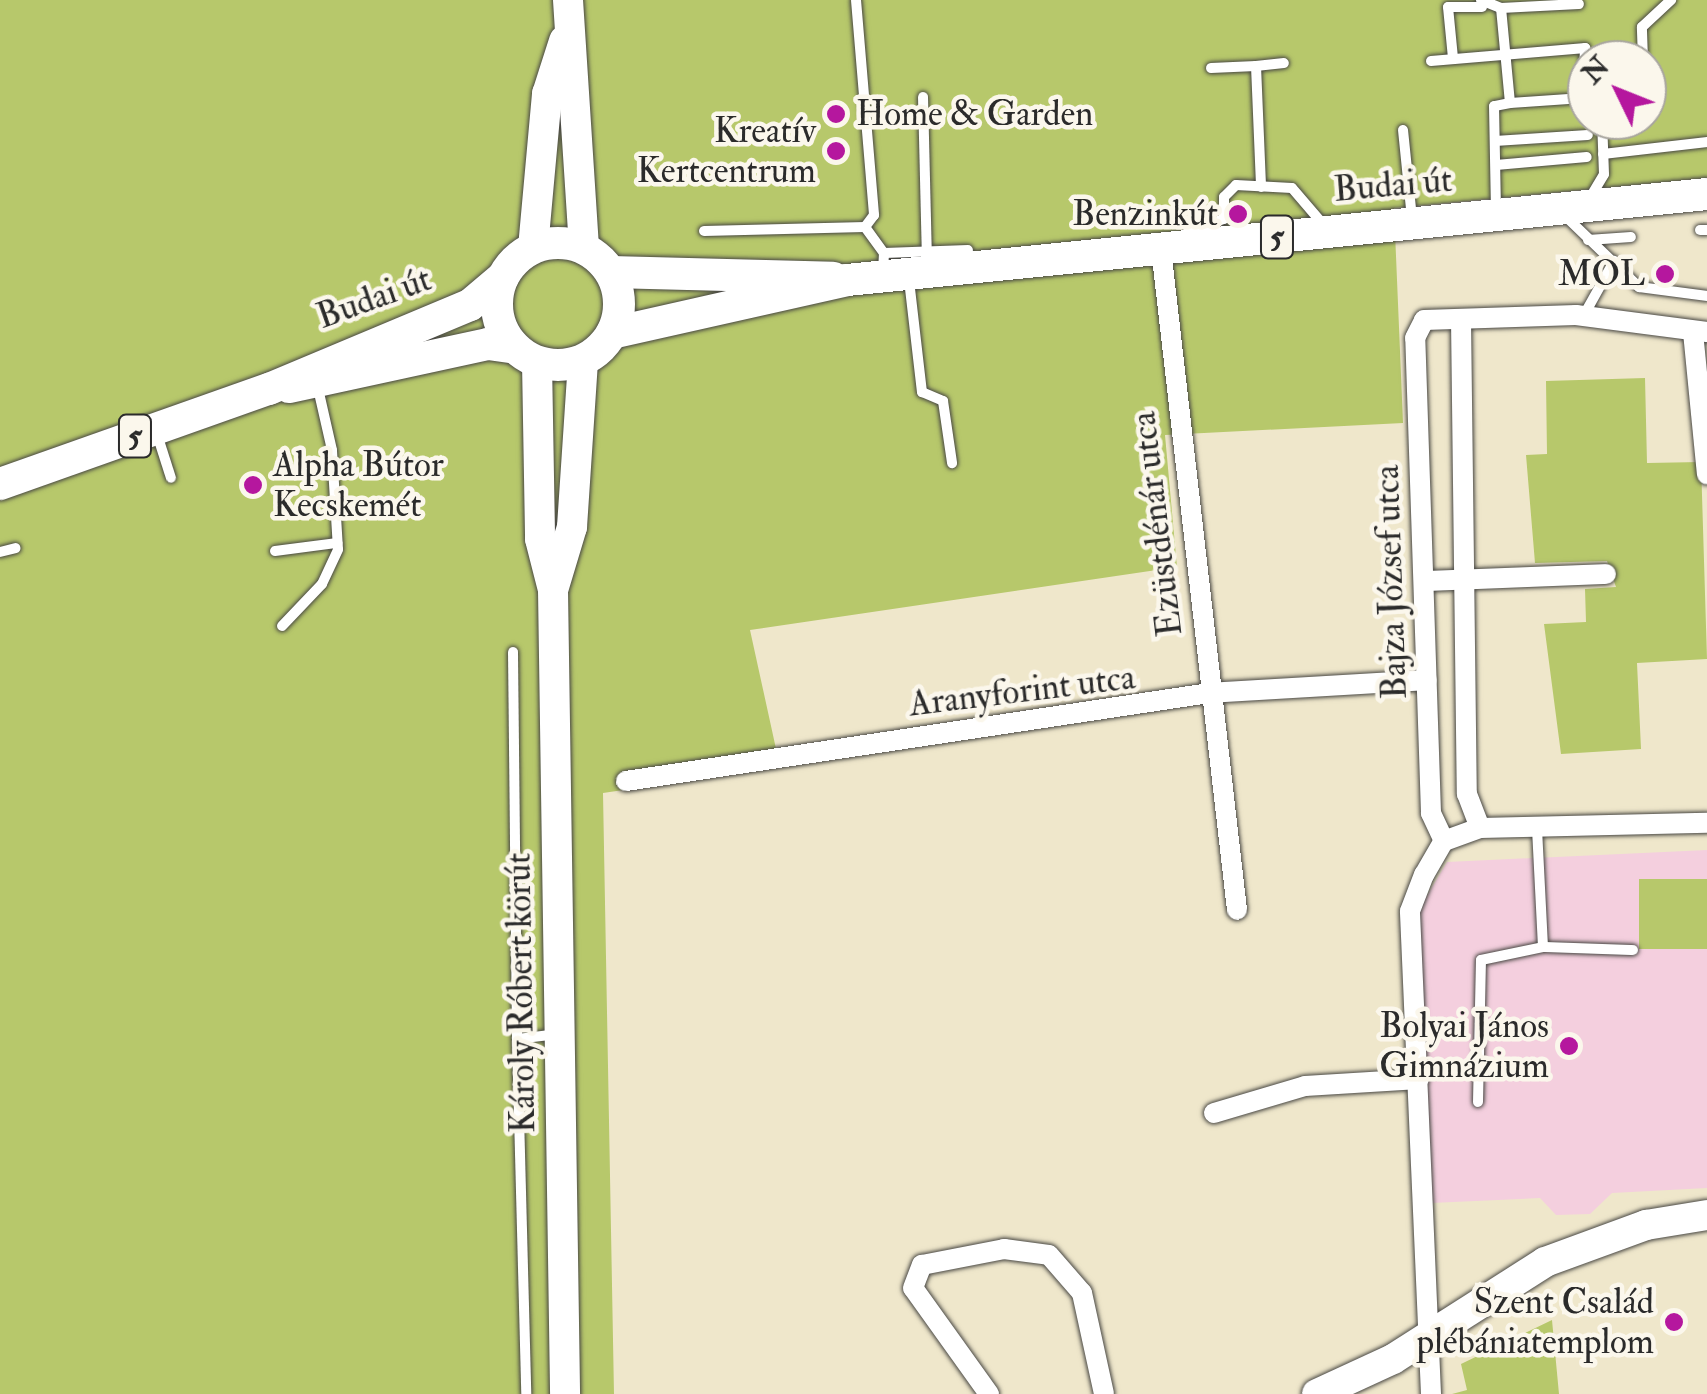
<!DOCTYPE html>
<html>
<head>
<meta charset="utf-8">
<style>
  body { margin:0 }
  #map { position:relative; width:1707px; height:1394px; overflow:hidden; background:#efe7cb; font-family:"IM FELL Double Pica",serif }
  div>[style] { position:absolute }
  .built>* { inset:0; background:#f4cfde }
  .green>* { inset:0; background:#b7c86b; transform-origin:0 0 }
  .roads { filter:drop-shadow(0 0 2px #484743) drop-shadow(0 0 2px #484743) }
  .lane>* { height:10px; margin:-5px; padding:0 5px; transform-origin:5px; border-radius:5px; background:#fff }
  .street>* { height:20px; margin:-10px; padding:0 10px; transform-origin:10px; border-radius:10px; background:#fff }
  .secondary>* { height:30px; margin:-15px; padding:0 15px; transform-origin:15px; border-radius:15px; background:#fff }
  .primary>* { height:32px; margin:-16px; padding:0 16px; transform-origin:16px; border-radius:16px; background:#fff }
  .primary>.ring { margin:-16px; padding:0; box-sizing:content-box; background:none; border:32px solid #fff; border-radius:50% }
  .dots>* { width:28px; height:28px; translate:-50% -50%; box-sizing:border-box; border:5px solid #fbf7ec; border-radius:50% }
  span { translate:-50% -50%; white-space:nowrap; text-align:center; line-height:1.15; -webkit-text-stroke:9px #fbf7ec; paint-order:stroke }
  .shield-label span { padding:2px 8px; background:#fbf7ec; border:2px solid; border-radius:8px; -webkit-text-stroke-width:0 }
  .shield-label { font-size:32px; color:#2b2b2b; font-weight:700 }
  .poi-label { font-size:35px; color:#2b2b2b }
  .left { translate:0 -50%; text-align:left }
  .right { translate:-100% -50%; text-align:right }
  .street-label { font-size:35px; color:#2b2b2b }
  .north { position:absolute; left:1567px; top:40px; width:100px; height:100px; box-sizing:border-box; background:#fbf7ec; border:2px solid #a8a59f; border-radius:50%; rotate:313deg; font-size:28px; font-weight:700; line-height:40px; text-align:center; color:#2b2b2b }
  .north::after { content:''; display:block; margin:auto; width:35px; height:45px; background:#b5179e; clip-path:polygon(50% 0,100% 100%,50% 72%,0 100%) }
</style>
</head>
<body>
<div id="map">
  <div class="built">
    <div style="clip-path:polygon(1707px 850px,1707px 1188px,1612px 1193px,1590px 1214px,1556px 1215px,1540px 1198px,1431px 1203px,1418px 911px,1447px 862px)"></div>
  </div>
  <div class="green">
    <div style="clip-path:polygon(evenodd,0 0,1707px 0,1707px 178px,1394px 208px,1403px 423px,1165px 435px,1177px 567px,750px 630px,780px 767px,603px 793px,614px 1394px,0 1394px,0 0,1587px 60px,1647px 60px,1647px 120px,1587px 120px,1587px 60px)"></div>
    <div style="clip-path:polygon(1645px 378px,1647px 463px,1701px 462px,1707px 659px,1637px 663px,1641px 749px,1561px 754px,1544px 624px,1586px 622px,1585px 589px,1616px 587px,1607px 561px,1535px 563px,1526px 455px,1547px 454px,1546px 381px)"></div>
    <div style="left:1707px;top:879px;width:70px;height:68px;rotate:90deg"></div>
    <div style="clip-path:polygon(1552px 1320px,1559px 1394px,1452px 1394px,1467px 1390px,1461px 1364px)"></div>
  </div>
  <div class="roads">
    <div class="lane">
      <div style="left:856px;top:0;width:216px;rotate:85.2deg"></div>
      <div style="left:874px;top:215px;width:15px;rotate:127deg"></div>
      <div style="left:1481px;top:0;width:22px;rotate:22deg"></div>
      <div style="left:1501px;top:8px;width:95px;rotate:84.6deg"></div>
      <div style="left:1510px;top:103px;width:16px;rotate:169deg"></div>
      <div style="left:1494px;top:106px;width:103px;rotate:88.9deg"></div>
      <div style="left:1501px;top:8px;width:78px;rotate:-2.9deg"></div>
      <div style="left:1453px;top:58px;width:51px;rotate:-95.6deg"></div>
      <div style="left:1448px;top:7px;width:34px"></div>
      <div style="left:1643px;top:60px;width:33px;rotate:-92deg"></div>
      <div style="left:1642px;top:27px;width:40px;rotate:-43deg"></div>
      <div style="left:1431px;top:61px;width:155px;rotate:-4.8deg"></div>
      <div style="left:1585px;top:48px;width:50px;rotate:92.3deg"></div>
      <div style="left:1583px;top:98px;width:73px;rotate:176.1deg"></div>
      <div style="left:1256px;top:66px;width:28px;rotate:-6deg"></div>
      <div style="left:1211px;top:68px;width:45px;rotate:-2.5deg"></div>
      <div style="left:1256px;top:66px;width:121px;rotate:87.6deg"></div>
      <div style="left:923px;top:97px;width:169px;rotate:88.6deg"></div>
      <div style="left:1403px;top:130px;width:88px;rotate:84.2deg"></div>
      <div style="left:1495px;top:141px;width:93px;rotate:-3.7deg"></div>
      <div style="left:1603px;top:154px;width:105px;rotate:-6.6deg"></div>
      <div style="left:1496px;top:165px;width:91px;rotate:-5deg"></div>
      <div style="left:1588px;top:201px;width:31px;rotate:-59deg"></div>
      <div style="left:1604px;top:174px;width:54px;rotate:-92.1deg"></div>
      <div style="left:1562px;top:213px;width:107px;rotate:43.9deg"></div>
      <div style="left:1639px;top:287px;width:69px;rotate:7.5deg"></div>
      <div style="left:1700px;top:230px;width:7px"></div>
      <div style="left:704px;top:231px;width:161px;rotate:-1.4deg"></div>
      <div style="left:865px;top:227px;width:32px;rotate:54deg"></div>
      <div style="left:884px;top:253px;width:20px;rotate:93deg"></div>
      <div style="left:1187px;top:233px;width:40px;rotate:-21deg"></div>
      <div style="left:1224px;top:219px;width:22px;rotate:-90deg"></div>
      <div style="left:1224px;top:197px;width:17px;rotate:-45deg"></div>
      <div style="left:1236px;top:185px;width:56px;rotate:3.1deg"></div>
      <div style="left:1292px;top:188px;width:48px;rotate:49.3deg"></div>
      <div style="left:1588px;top:240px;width:43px;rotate:-4deg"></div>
      <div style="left:884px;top:253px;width:84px;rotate:-2deg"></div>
      <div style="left:909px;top:280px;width:113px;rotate:83.4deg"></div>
      <div style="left:922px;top:392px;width:23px;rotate:23deg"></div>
      <div style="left:943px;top:401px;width:63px;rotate:81.7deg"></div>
      <div style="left:1584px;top:315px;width:62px;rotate:-60.9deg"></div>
      <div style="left:156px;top:431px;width:49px;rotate:72.3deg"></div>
      <div style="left:275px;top:551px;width:63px;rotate:-7.4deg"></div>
      <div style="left:0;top:552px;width:16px;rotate:-14deg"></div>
      <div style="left:282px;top:626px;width:58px;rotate:-46.4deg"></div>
      <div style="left:322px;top:584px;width:38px;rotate:-65deg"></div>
      <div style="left:338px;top:549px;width:99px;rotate:-93.5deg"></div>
      <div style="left:332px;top:450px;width:68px;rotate:-102.8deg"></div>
      <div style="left:513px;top:652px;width:387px;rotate:89.4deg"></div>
      <div style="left:517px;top:1039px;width:40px;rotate:-7.1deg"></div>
      <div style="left:1543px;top:947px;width:90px;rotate:1.9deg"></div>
      <div style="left:517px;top:1039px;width:355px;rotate:88.5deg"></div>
      <div style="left:1478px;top:1102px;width:142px;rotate:-88.8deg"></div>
      <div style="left:1481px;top:960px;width:63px;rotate:-11.8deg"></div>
      <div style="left:1543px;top:947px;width:119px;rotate:-92.9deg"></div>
    </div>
    <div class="street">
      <div style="left:1161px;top:249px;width:665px;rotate:83.44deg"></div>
      <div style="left:1461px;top:319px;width:475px;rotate:89.3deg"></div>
      <div style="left:1467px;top:794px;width:36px;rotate:69deg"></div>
      <div style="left:1693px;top:332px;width:143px;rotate:84.4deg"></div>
      <div style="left:1424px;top:581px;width:182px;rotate:-2.2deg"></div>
      <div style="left:626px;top:781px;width:590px;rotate:-8.58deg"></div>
      <div style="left:1209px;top:693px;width:218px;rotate:-3.4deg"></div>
      <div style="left:1444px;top:841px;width:31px;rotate:-115deg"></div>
      <div style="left:1431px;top:813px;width:475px;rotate:-91.9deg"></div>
      <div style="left:1415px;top:338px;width:20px;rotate:-63deg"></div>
      <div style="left:1424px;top:320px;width:152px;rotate:-1.9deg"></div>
      <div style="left:1576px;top:315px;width:132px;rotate:7.4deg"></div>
      <div style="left:1214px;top:1113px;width:95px;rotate:-16.5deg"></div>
      <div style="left:1305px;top:1086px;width:114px;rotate:-3.5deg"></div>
      <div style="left:989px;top:1394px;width:130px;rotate:-125.6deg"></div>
      <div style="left:913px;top:1288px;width:25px;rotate:-69deg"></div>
      <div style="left:922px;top:1265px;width:84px;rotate:-11deg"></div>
      <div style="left:1004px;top:1249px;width:45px;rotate:7.6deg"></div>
      <div style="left:1049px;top:1255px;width:50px;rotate:49deg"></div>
      <div style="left:1082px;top:1293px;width:103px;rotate:77.7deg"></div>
      <div style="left:1431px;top:1394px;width:483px;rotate:-92.5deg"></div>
      <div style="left:1410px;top:911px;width:39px;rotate:-69deg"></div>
      <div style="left:1424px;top:875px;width:39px;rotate:-60deg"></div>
      <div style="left:1444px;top:841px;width:38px;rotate:-20deg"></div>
      <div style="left:1480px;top:828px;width:227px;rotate:-1.3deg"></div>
    </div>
    <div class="secondary">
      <div style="left:568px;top:0;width:249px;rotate:86.3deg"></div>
      <div style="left:533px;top:248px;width:155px;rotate:-84.8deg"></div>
      <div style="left:547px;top:94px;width:56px;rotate:-72.2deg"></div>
      <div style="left:537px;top:362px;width:177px;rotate:89deg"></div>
      <div style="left:540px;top:539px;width:53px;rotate:75.7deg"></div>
      <div style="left:553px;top:590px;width:804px;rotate:89.14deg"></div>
      <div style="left:554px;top:587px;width:63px;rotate:-73.3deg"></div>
      <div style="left:572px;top:527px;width:167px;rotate:-86.2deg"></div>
      <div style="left:1317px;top:1394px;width:84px;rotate:-24.7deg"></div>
      <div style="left:1393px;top:1359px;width:180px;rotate:-32.5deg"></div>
      <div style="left:1545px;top:1262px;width:108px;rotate:-20.1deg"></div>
      <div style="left:1646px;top:1225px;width:62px;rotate:-9.3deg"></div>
    </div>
    <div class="primary">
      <div class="ring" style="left:497px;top:243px;width:90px;height:90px"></div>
      <div style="left:611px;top:272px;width:222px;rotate:1.5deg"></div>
      <div style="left:612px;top:333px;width:241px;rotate:-12.7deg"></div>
      <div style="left:847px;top:280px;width:864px;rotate:-5.71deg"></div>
      <div style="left:289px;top:387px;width:204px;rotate:-12.2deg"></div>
      <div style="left:488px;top:344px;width:27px;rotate:8deg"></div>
      <div style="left:0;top:484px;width:285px;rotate:-19.5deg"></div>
      <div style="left:269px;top:389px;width:218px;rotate:-22.7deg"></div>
      <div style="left:470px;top:305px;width:43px;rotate:-40.3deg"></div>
    </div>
  </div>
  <div class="dots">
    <div style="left:836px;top:114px;background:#b5179e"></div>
    <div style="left:836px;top:151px;background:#b5179e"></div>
    <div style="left:1238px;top:214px;background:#b5179e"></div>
    <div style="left:1665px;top:274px;background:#b5179e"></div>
    <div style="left:253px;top:485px;background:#b5179e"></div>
    <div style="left:1569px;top:1046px;background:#b5179e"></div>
    <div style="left:1674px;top:1322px;background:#b5179e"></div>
  </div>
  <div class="shield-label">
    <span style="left:1277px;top:237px">5</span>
    <span style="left:135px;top:436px">5</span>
  </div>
  <div class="poi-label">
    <span class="left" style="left:856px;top:114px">Home &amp; Garden</span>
    <span class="right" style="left:816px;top:151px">Kreatív<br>Kertcentrum</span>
    <span class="right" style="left:1218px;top:214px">Benzinkút</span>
    <span class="right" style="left:1645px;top:274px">MOL</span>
    <span class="left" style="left:273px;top:485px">Alpha Bútor<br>Kecskemét</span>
    <span class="right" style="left:1549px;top:1046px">Bolyai János<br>Gimnázium</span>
    <span class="right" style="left:1654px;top:1322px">Szent Család<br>plébániatemplom</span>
  </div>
  <div class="street-label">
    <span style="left:1393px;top:185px;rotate:-5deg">Budai út</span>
    <span style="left:374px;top:298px;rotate:-20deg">Budai út</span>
    <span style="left:1157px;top:524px;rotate:-97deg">Ezüstdénár utca</span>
    <span style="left:1391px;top:582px;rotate:-92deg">Bajza József utca</span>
    <span style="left:1022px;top:691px;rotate:-7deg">Aranyforint utca</span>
    <span style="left:521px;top:993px;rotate:-91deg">Károly Róbert körút</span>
  </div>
  <div class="north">N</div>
</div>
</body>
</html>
